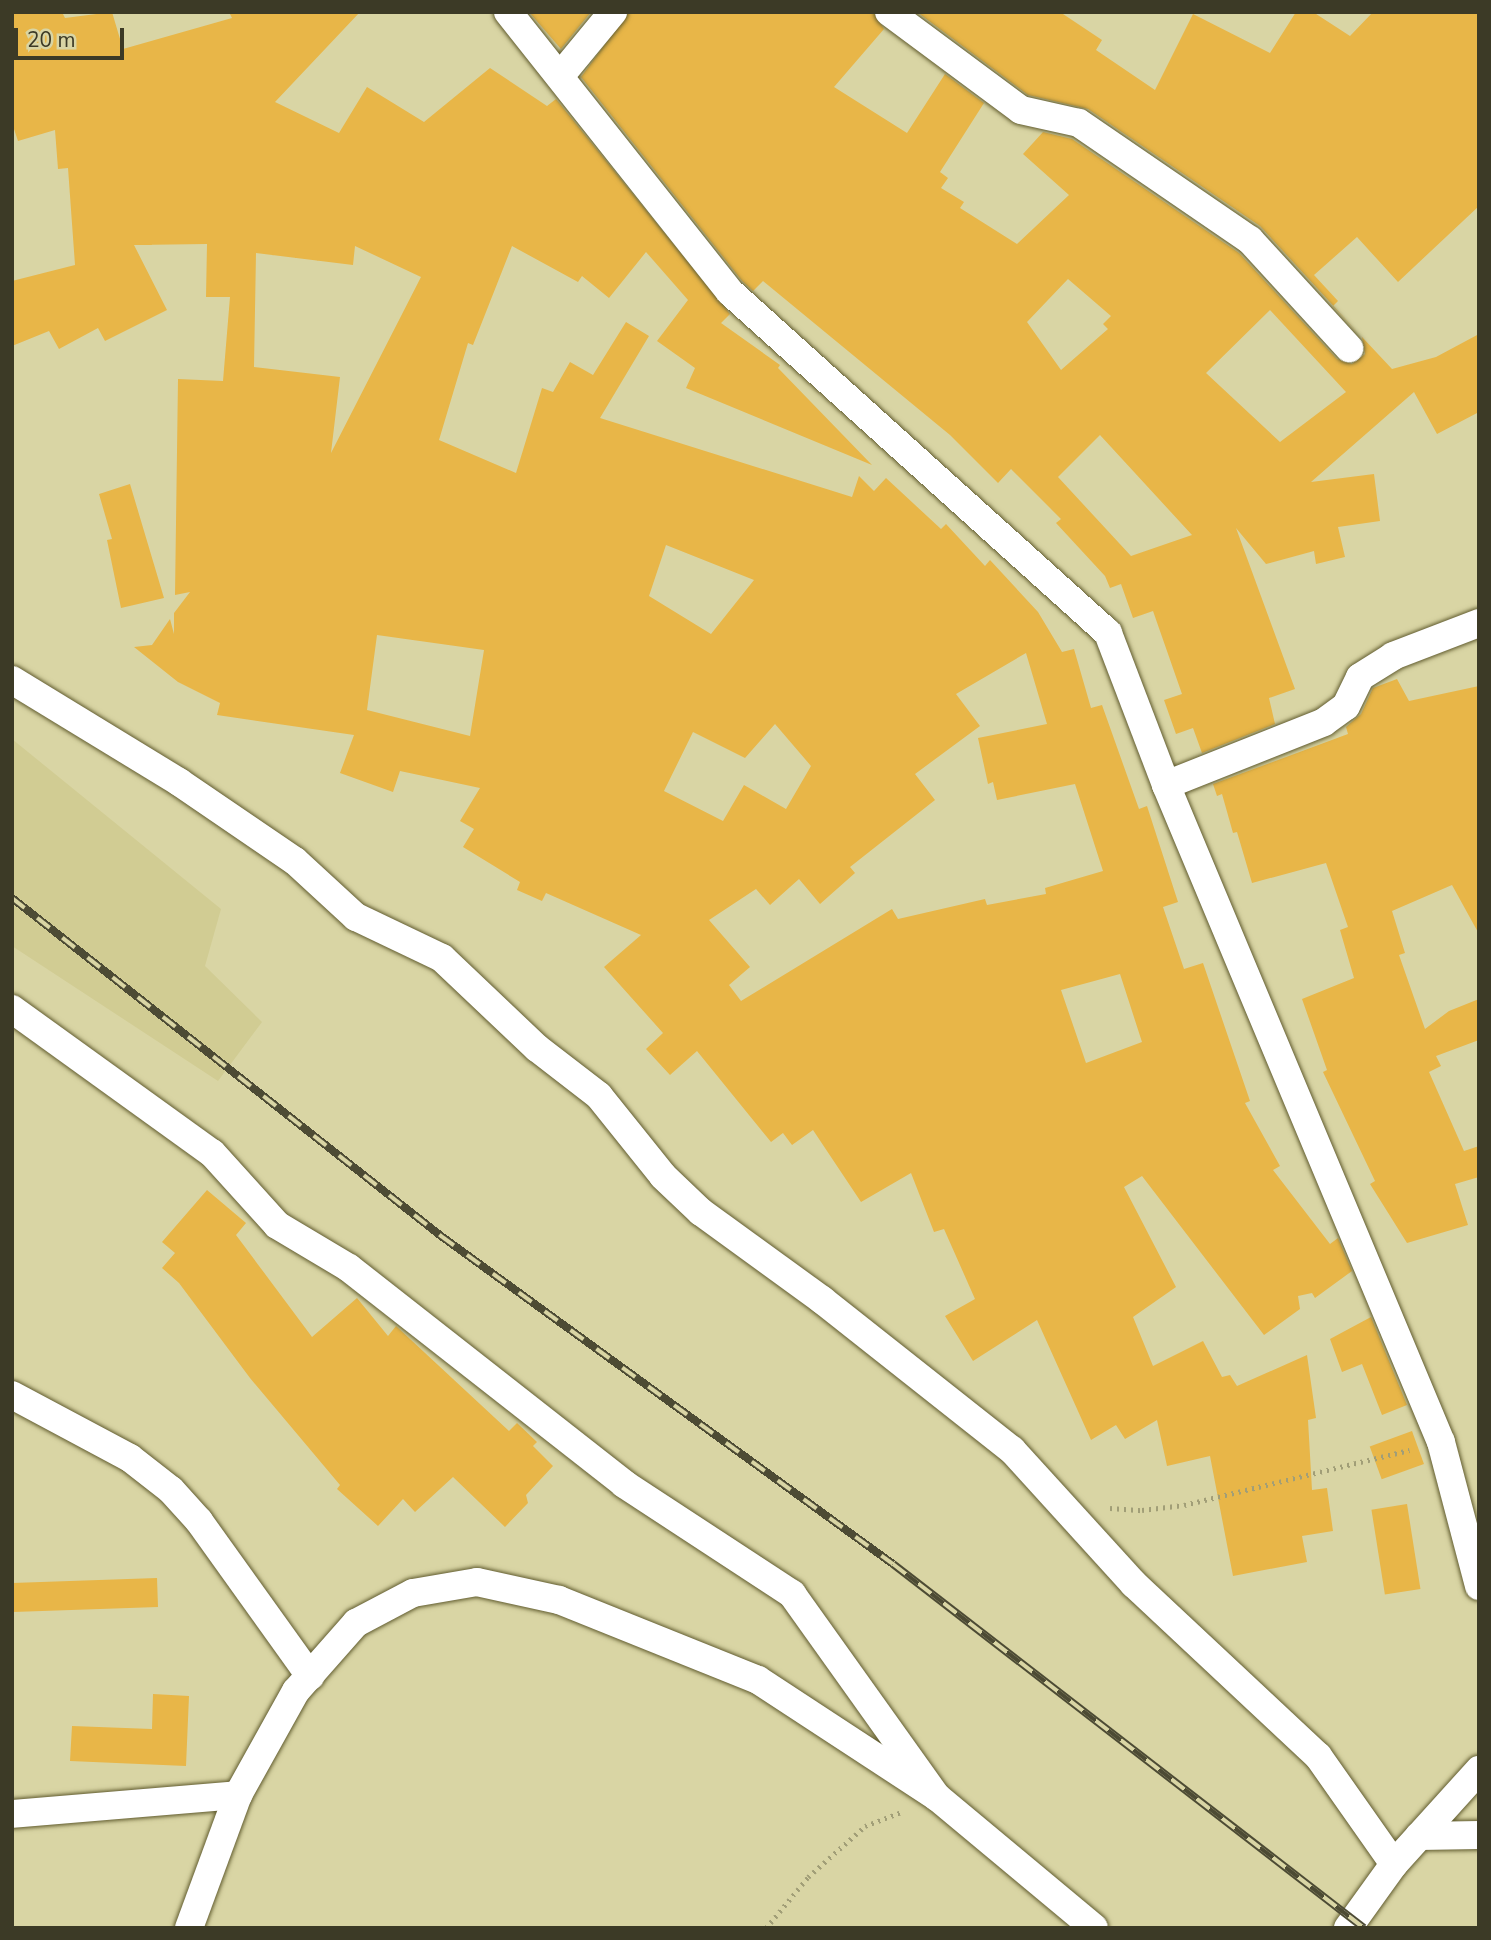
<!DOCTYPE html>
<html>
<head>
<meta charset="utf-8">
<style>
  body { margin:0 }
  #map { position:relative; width:1491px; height:1940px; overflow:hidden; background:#d9d5a4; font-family:"Nunito Sans",sans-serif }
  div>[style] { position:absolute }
  .built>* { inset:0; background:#d1cc93 }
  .building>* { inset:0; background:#e8b648; transform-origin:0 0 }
  .path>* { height:4.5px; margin-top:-2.25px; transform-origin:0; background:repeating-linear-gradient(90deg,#a19e77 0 2px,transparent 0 7px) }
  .roads { filter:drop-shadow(0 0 2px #615c2f) drop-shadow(0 0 2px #615c2f) }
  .minor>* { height:28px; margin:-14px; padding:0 14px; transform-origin:14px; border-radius:14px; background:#fff }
  .rail>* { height:8px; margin-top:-4px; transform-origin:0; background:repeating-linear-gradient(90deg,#d9d5a4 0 16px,#4d4b34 0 32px); box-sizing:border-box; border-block:2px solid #4d4b34 }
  span { translate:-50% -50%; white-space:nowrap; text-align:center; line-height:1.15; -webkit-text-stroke:7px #d9d5a4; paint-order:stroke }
  .frame { position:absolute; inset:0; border:14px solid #3c3a26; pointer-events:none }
  .scale { position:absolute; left:14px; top:28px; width:110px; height:32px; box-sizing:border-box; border:4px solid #3c3a26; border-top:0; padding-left:9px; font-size:21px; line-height:24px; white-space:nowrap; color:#3c3a26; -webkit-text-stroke:5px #d9d5a4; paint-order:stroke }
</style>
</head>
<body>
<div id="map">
  <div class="built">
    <div style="clip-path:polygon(12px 739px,221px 909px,205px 966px,262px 1022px,218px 1081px,12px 946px)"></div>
  </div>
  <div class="building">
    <div style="clip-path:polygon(evenodd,12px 12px,62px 12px,65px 18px,112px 12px,123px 49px,232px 18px,229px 12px,360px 12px,275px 102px,339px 133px,367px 87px,424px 122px,490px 68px,547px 106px,556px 99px,730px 314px,721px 323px,780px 365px,778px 368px,872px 465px,686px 388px,695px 368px,657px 341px,688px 300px,646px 252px,609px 298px,582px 276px,578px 282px,512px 246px,473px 345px,468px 343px,439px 440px,516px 473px,542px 388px,553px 392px,570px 362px,593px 375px,626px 322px,649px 336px,600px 418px,852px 497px,859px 476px,874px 491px,886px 478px,941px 529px,946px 524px,985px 566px,990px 560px,1038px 612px,1062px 652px,1074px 649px,1091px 708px,1102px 705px,1139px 809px,1147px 806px,1178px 902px,1163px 907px,1184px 969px,1203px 963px,1250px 1101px,1245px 1103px,1280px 1166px,1273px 1170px,1330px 1244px,1338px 1238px,1352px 1271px,1315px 1298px,1312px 1293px,1298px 1296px,1300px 1309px,1264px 1335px,1142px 1176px,1124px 1187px,1176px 1287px,1133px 1317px,1153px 1366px,1203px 1341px,1222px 1377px,1230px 1375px,1237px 1386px,1307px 1355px,1316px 1418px,1308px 1420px,1312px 1490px,1327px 1488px,1333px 1531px,1302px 1536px,1307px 1562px,1233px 1576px,1210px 1456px,1167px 1466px,1157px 1420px,1125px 1439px,1116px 1425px,1091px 1440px,1037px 1320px,973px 1361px,945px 1316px,975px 1299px,944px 1229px,934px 1232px,911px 1173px,861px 1202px,813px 1130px,792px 1145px,783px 1133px,771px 1142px,697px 1051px,670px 1075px,646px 1049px,663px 1033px,604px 967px,641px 935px,546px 893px,542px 901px,517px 890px,520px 882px,463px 847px,474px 829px,460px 821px,480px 788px,400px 771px,393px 792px,340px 773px,354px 735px,217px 715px,220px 703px,178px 682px,134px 647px,152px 645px,170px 619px,174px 634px,174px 613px,190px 592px,175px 595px,178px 379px,223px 381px,230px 297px,206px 297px,207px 244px,134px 245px,167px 310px,105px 341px,98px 328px,59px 349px,49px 331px,12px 346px,12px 281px,75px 265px,68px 168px,58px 169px,55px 130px,18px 141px,12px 123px,12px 12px,355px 246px,421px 277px,331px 453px,340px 377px,254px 367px,256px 253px,353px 265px,355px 246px,12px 12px,666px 545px,754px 580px,711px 634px,649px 596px,666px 545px,12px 12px,377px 635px,484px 650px,470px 736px,367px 710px,377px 635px,12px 12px,1026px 653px,1047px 724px,978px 738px,988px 784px,993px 782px,997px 800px,1075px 784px,1103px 871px,1045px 888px,1046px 894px,987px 905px,985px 899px,898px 919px,892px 909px,741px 1001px,729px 985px,750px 967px,709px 920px,756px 889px,770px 905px,799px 879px,820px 904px,855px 873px,850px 867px,935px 800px,915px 774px,980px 726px,956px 694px,1026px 653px,12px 12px,775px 724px,811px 766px,786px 809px,744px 785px,723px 821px,664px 791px,693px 732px,745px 758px,775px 724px,12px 12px,1120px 974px,1142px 1042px,1086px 1063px,1061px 990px,1120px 974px)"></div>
    <div style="clip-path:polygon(529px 12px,591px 12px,561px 49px)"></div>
    <div style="clip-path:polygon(evenodd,629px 12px,873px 12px,884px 29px,834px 87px,907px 133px,945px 74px,984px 103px,940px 172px,948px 178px,941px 188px,964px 202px,960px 208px,1017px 244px,1069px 195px,1023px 154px,1043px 132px,1072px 139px,1239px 253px,1337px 359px,1352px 364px,1365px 354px,1362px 337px,1260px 226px,1088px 109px,1028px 95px,917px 12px,1060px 12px,1102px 40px,1096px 50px,1155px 90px,1193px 14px,1270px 53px,1296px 12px,1313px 12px,1350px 36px,1373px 12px,1479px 12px,1479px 206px,1398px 282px,1357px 237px,1314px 275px,1338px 301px,1333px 306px,1392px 369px,1436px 357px,1479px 334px,1479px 412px,1437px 434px,1414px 392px,1311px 482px,1374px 474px,1380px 521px,1338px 527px,1345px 557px,1316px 564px,1314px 551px,1266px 564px,1236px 528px,1295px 689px,1269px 698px,1275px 724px,1202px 753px,1193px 728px,1176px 734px,1164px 700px,1182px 694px,1153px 611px,1133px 618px,1121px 584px,1110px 588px,1105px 576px,1056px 523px,1061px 519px,1011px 469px,998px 483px,950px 435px,763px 281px,753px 291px,742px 281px,581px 77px,629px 12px,1068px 279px,1111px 316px,1103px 324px,1108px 329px,1061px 370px,1027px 322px,1068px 279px,629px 12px,1270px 310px,1346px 392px,1280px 442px,1206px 373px,1270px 310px,629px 12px,1100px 435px,1192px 535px,1131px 556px,1058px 477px,1100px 435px)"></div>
    <div style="clip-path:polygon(130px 484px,164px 598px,121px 608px,107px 540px,112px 539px,99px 494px)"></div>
    <div style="clip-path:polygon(1397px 679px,1409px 701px,1479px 686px,1479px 934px,1452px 885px,1392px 911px,1405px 953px,1399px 955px,1425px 1029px,1449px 1011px,1479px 999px,1479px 1040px,1436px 1056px,1441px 1066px,1429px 1072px,1464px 1151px,1479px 1146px,1479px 1177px,1455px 1184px,1468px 1225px,1407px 1243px,1370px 1184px,1375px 1181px,1323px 1072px,1327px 1070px,1302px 999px,1354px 978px,1340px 930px,1348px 927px,1326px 863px,1252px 883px,1237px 832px,1233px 833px,1222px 794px,1217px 796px,1213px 784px,1348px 734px,1346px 727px,1361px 714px,1373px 688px)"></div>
    <div style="clip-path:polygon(207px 1190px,246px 1223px,236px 1235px,312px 1337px,357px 1298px,388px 1336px,396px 1326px,509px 1431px,517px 1423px,537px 1442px,533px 1446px,553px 1466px,526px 1495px,528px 1503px,505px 1527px,453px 1477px,415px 1512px,403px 1499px,378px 1526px,337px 1489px,340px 1485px,250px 1378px,179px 1283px,162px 1268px,175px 1253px,162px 1242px)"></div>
    <div style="clip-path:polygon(1371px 1317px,1407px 1405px,1382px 1415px,1362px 1364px,1342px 1372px,1330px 1339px)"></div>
    <div style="left:1412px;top:1431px;width:35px;height:45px;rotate:70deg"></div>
    <div style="left:1407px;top:1504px;width:86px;height:36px;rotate:81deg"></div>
    <div style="left:157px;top:1578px;width:29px;height:145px;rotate:88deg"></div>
    <div style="clip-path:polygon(153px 1694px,189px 1696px,186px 1766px,70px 1761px,72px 1726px,152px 1729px)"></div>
  </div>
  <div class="path">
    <div style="left:1110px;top:1508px;width:32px;rotate:4deg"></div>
    <div style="left:1142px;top:1510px;width:42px;rotate:-6.8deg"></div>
    <div style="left:1184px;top:1505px;width:232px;rotate:-13.7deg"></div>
    <div style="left:766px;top:1928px;width:66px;rotate:-50.5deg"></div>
    <div style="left:808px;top:1877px;width:76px;rotate:-41.8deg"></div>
    <div style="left:865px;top:1826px;width:39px;rotate:-21deg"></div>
  </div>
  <div class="roads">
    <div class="minor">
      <div style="left:508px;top:12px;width:357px;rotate:51.6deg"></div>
      <div style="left:730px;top:292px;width:509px;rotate:42.05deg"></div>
      <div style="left:1108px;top:633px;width:163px;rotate:69.1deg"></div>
      <div style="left:1166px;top:785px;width:712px;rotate:67.29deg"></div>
      <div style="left:1441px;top:1442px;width:149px;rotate:75.2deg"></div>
      <div style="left:889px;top:12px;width:164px;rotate:36.6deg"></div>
      <div style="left:1021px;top:110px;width:59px;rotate:12.6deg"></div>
      <div style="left:1079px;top:123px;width:207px;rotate:34.4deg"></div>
      <div style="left:1250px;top:240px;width:147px;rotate:47.5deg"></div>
      <div style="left:561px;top:75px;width:82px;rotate:-50.5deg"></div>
      <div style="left:12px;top:680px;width:196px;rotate:31.4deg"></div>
      <div style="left:179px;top:782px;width:140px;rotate:34.3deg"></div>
      <div style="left:295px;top:861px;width:83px;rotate:42.6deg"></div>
      <div style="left:356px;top:917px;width:95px;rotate:25.5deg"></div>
      <div style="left:442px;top:958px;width:131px;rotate:43.5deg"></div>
      <div style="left:537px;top:1048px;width:78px;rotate:37.7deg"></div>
      <div style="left:599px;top:1096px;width:102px;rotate:51.3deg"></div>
      <div style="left:663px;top:1176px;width:52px;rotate:43.5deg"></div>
      <div style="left:701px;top:1212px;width:150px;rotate:36deg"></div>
      <div style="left:822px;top:1300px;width:242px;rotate:38.3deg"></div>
      <div style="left:1012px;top:1450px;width:181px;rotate:47.7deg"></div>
      <div style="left:1134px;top:1584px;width:252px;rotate:43.1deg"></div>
      <div style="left:1318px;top:1756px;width:132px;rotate:54.9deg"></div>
      <div style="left:1166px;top:785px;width:170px;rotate:-21.7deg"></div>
      <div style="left:1324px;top:722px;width:27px;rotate:-36deg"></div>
      <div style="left:1346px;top:706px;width:32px;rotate:-64deg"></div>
      <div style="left:1360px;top:677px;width:39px;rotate:-32deg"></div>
      <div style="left:1393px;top:656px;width:92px;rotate:-21deg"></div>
      <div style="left:12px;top:1009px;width:246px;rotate:35.8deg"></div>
      <div style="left:212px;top:1153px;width:97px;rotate:47.9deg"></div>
      <div style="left:277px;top:1225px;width:84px;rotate:30.8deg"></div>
      <div style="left:349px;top:1268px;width:350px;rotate:38.1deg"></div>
      <div style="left:624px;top:1484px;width:201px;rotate:33.2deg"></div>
      <div style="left:792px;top:1594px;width:249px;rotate:54.5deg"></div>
      <div style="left:12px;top:1395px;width:134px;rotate:28.1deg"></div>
      <div style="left:130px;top:1458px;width:52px;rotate:38deg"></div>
      <div style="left:171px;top:1490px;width:42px;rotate:47.9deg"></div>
      <div style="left:199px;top:1521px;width:191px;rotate:54.4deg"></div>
      <div style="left:12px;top:1814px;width:227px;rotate:-4.8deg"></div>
      <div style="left:1419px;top:1836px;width:60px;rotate:-1deg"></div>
      <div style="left:189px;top:1928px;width:142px;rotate:-69.8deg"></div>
      <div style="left:238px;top:1795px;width:119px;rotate:-60.9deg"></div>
      <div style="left:296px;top:1691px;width:91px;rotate:-48.6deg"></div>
      <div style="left:356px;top:1623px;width:64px;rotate:-27.8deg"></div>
      <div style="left:413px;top:1593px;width:65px;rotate:-9.8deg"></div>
      <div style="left:477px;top:1582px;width:84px;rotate:12.4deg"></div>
      <div style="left:559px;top:1600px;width:214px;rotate:21.9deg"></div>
      <div style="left:758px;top:1680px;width:214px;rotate:33.2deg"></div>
      <div style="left:937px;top:1797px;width:204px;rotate:39.8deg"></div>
      <div style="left:1348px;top:1928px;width:79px;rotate:-54.3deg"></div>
      <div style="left:1394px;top:1864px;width:127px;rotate:-47.9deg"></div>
    </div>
  </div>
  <div class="rail">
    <div style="left:12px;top:898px;width:546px;rotate:38.23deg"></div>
    <div style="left:441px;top:1236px;width:558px;rotate:35.97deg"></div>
    <div style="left:893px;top:1564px;width:595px;rotate:37.7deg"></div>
  </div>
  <div class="frame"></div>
  <div class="scale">20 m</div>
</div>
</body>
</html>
